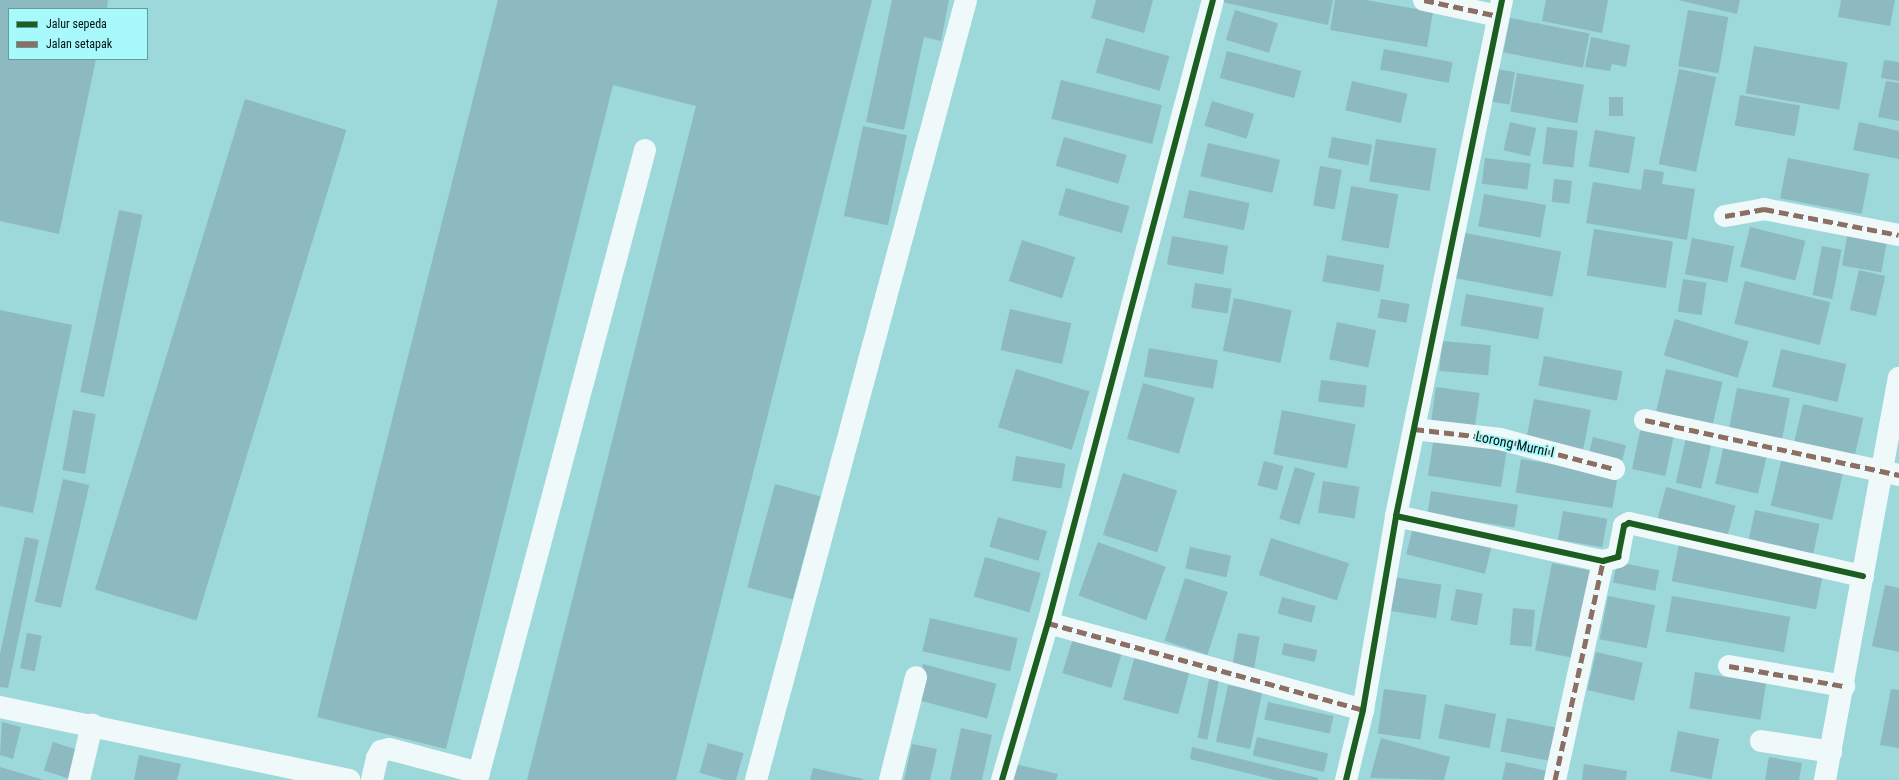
<!DOCTYPE html>
<html>
<head>
<meta charset="utf-8">
<style>
  body { margin:0 }
  #map { position:relative; width:1899px; height:780px; overflow:hidden; background:#9dd8da; font-family:"Roboto Condensed",sans-serif }
  div>[style] { position:absolute }
  .building>* { inset:0; background:#8cbac0; transform-origin:0 0 }
  .minor>* { height:22px; margin:-11px; padding:0 11px; transform-origin:11px; border-radius:11px; background:#f0f9f9 }
  .quiet>* { height:5px; margin-top:-2.5px; transform-origin:0; background:repeating-linear-gradient(90deg,#8d6e63 0 10px,transparent 0 15px) }
  .cycleway>* { height:6px; margin:-3px; padding:0 3px; transform-origin:3px; border-radius:3px; background:#1b5e20 }
  span { translate:-50% -50%; white-space:nowrap; text-align:center; line-height:1.15; -webkit-text-stroke:3.5px #a7f9fc; paint-order:stroke }
  .street-label { font-size:14px; color:#001011 }
  .legend { position:absolute; left:8px; top:8px; width:140px; height:52px; box-sizing:border-box; background:#a7f9fc; border:1px solid #649c9e; margin:0; padding:5px 7px; list-style:none; font-size:12px; color:#001011 }
  .legend li { display:flex; align-items:center; gap:8px; height:20px }
  .legend b { width:20px; border:1px solid #649c9e }
</style>
</head>
<body>
<div id="map">
  <div class="building">
    <div style="clip-path:polygon(0 0,108px 0,107px 9px,9px 9px,9px 59px,96px 59px,59px 234px,0 221px)"></div>
    <div style="clip-path:polygon(498px 0,872px 0,676px 780px,527px 780px,696px 106px,613px 85px,446px 749px,317px 717px)"></div>
    <div style="clip-path:polygon(892px 0,949px 0,941px 41px,924px 37px,904px 130px,866px 122px)"></div>
    <div style="clip-path:polygon(1096px 0,1153px 0,1144px 33px,1091px 18px)"></div>
    <div style="clip-path:polygon(1222px 0,1333px 0,1328px 25px,1222px 2px)"></div>
    <div style="clip-path:polygon(1335px 0,1366px 0,1433px 12px,1427px 47px,1330px 30px)"></div>
    <div style="clip-path:polygon(1546px 0,1608px 0,1602px 33px,1542px 21px)"></div>
    <div style="clip-path:polygon(1678px 0,1740px 0,1737px 14px)"></div>
    <div style="clip-path:polygon(1841px 0,1895px 0,1890px 26px,1838px 17px)"></div>
    <div style="left:1235px;top:10px;width:45px;height:31px;rotate:17deg"></div>
    <div style="left:1688px;top:10px;width:41px;height:57px;rotate:10deg"></div>
    <div style="left:1510px;top:18px;width:81px;height:35px;rotate:11deg"></div>
    <div style="clip-path:polygon(1591px 37px,1630px 45px,1626px 67px,1612px 64px,1610px 71px,1585px 67px)"></div>
    <div style="left:1106px;top:38px;width:66px;height:36px;rotate:16deg"></div>
    <div style="left:1754px;top:46px;width:95px;height:48px;rotate:10deg"></div>
    <div style="left:1384px;top:49px;width:70px;height:21px;rotate:11deg"></div>
    <div style="left:1227px;top:51px;width:77px;height:28px;rotate:15deg"></div>
    <div style="clip-path:polygon(1884px 60px,1899px 62px,1899px 81px,1881px 78px)"></div>
    <div style="left:1496px;top:69px;width:19px;height:33px;rotate:9deg"></div>
    <div style="left:1679px;top:69px;width:38px;height:97px;rotate:12deg"></div>
    <div style="left:1517px;top:73px;width:68px;height:39px;rotate:10deg"></div>
    <div style="left:1061px;top:80px;width:104px;height:40px;rotate:14deg"></div>
    <div style="left:1352px;top:81px;width:57px;height:30px;rotate:13deg"></div>
    <div style="clip-path:polygon(1886px 81px,1899px 83px,1899px 121px,1878px 117px)"></div>
    <div style="left:1740px;top:95px;width:61px;height:31px;rotate:10deg"></div>
    <div style="left:1609px;top:97px;width:14px;height:19px"></div>
    <div style="left:245px;top:99px;width:106px;height:513px;rotate:17deg"></div>
    <div style="left:1212px;top:101px;width:44px;height:26px;rotate:17deg"></div>
    <div style="left:1510px;top:122px;width:27px;height:29px;rotate:13deg"></div>
    <div style="clip-path:polygon(1859px 122px,1899px 131px,1899px 159px,1853px 150px)"></div>
    <div style="left:863px;top:126px;width:45px;height:92px;rotate:12deg"></div>
    <div style="left:1547px;top:127px;width:31px;height:37px;rotate:7deg"></div>
    <div style="left:1595px;top:130px;width:41px;height:37px;rotate:10deg"></div>
    <div style="left:1064px;top:137px;width:65px;height:30px;rotate:16deg"></div>
    <div style="left:1332px;top:137px;width:41px;height:21px;rotate:11deg"></div>
    <div style="left:1376px;top:139px;width:61px;height:43px;rotate:9deg"></div>
    <div style="left:1208px;top:143px;width:74px;height:34px;rotate:13deg"></div>
    <div style="left:1485px;top:158px;width:46px;height:26px;rotate:7deg"></div>
    <div style="left:1788px;top:158px;width:83px;height:41px;rotate:11deg"></div>
    <div style="left:1320px;top:166px;width:22px;height:40px;rotate:10deg"></div>
    <div style="clip-path:polygon(1644px 169px,1664px 172px,1662px 184px,1695px 189px,1687px 240px,1586px 223px,1593px 182px,1641px 190px)"></div>
    <div style="left:1554px;top:179px;width:18px;height:23px;rotate:6deg"></div>
    <div style="left:1351px;top:186px;width:48px;height:55px;rotate:10deg"></div>
    <div style="left:1066px;top:188px;width:66px;height:28px;rotate:16deg"></div>
    <div style="left:1189px;top:190px;width:62px;height:28px;rotate:12deg"></div>
    <div style="left:1484px;top:194px;width:63px;height:33px;rotate:10deg"></div>
    <div style="left:119px;top:210px;width:24px;height:186px;rotate:12deg"></div>
    <div style="left:1750px;top:227px;width:57px;height:41px;rotate:14deg"></div>
    <div style="left:1594px;top:229px;width:80px;height:47px;rotate:9deg"></div>
    <div style="left:1848px;top:231px;width:40px;height:35px;rotate:10deg"></div>
    <div style="left:1465px;top:233px;width:98px;height:46px;rotate:11deg"></div>
    <div style="left:1172px;top:236px;width:57px;height:29px;rotate:10deg"></div>
    <div style="left:1692px;top:238px;width:43px;height:37px;rotate:11deg"></div>
    <div style="left:1022px;top:240px;width:56px;height:43px;rotate:18deg"></div>
    <div style="left:1822px;top:246px;width:20px;height:50px;rotate:11deg"></div>
    <div style="left:1327px;top:255px;width:58px;height:27px;rotate:10deg"></div>
    <div style="left:1859px;top:270px;width:27px;height:41px;rotate:13deg"></div>
    <div style="left:1683px;top:279px;width:24px;height:33px;rotate:9deg"></div>
    <div style="left:1745px;top:281px;width:88px;height:44px;rotate:14deg"></div>
    <div style="left:1195px;top:283px;width:37px;height:25px;rotate:9deg"></div>
    <div style="left:1466px;top:294px;width:79px;height:32px;rotate:10deg"></div>
    <div style="left:1234px;top:298px;width:59px;height:54px;rotate:12deg"></div>
    <div style="left:1381px;top:299px;width:29px;height:19px;rotate:10deg"></div>
    <div style="left:1010px;top:309px;width:63px;height:42px;rotate:13deg"></div>
    <div style="clip-path:polygon(0 310px,72px 325px,33px 513px,0 506px)"></div>
    <div style="left:1675px;top:319px;width:77px;height:38px;rotate:17deg"></div>
    <div style="left:1337px;top:322px;width:40px;height:38px;rotate:12deg"></div>
    <div style="left:1442px;top:341px;width:49px;height:30px;rotate:5deg"></div>
    <div style="left:1149px;top:348px;width:70px;height:29px;rotate:10deg"></div>
    <div style="left:1781px;top:349px;width:67px;height:39px;rotate:13deg"></div>
    <div style="left:1544px;top:356px;width:80px;height:30px;rotate:11deg"></div>
    <div style="left:1016px;top:369px;width:77px;height:61px;rotate:17deg"></div>
    <div style="left:1666px;top:369px;width:58px;height:47px;rotate:13deg"></div>
    <div style="left:1321px;top:380px;width:46px;height:22px;rotate:7deg"></div>
    <div style="left:1143px;top:383px;width:54px;height:58px;rotate:16deg"></div>
    <div style="left:1436px;top:387px;width:44px;height:37px;rotate:8deg"></div>
    <div style="left:1737px;top:388px;width:54px;height:43px;rotate:11deg"></div>
    <div style="left:1534px;top:399px;width:58px;height:41px;rotate:11deg"></div>
    <div style="left:1803px;top:404px;width:62px;height:41px;rotate:13deg"></div>
    <div style="left:73px;top:410px;width:23px;height:61px;rotate:10deg"></div>
    <div style="left:1282px;top:410px;width:75px;height:45px;rotate:11deg"></div>
    <div style="left:1642px;top:422px;width:34px;height:48px;rotate:12deg"></div>
    <div style="left:1687px;top:434px;width:26px;height:50px;rotate:13deg"></div>
    <div style="left:1434px;top:437px;width:74px;height:39px;rotate:9deg"></div>
    <div style="left:1593px;top:437px;width:34px;height:22px;rotate:14deg"></div>
    <div style="left:1725px;top:441px;width:44px;height:44px;rotate:13deg"></div>
    <div style="left:1016px;top:456px;width:50px;height:25px;rotate:9deg"></div>
    <div style="left:1782px;top:457px;width:63px;height:50px;rotate:13deg"></div>
    <div style="left:1521px;top:459px;width:98px;height:34px;rotate:9deg"></div>
    <div style="left:1264px;top:461px;width:20px;height:25px;rotate:15deg"></div>
    <div style="left:1295px;top:467px;width:21px;height:54px;rotate:17deg"></div>
    <div style="left:1123px;top:473px;width:57px;height:65px;rotate:18deg"></div>
    <div style="left:63px;top:479px;width:27px;height:126px;rotate:13deg"></div>
    <div style="left:1323px;top:481px;width:37px;height:32px;rotate:9deg"></div>
    <div style="left:775px;top:484px;width:47px;height:107px;rotate:15deg"></div>
    <div style="left:1666px;top:487px;width:72px;height:32px;rotate:15deg"></div>
    <div style="left:1431px;top:491px;width:88px;height:23px;rotate:9deg"></div>
    <div style="left:1755px;top:510px;width:66px;height:36px;rotate:12deg"></div>
    <div style="left:1563px;top:511px;width:45px;height:29px;rotate:10deg"></div>
    <div style="left:998px;top:517px;width:51px;height:31px;rotate:16deg"></div>
    <div style="left:1413px;top:527px;width:81px;height:28px;rotate:14deg"></div>
    <div style="clip-path:polygon(25px 537px,39px 540px,8px 688px,0 687px,0 654px)"></div>
    <div style="left:1271px;top:538px;width:82px;height:39px;rotate:18deg"></div>
    <div style="left:1098px;top:542px;width:72px;height:57px;rotate:20deg"></div>
    <div style="left:1679px;top:544px;width:147px;height:38px;rotate:11deg"></div>
    <div style="left:1190px;top:547px;width:42px;height:22px;rotate:12deg"></div>
    <div style="left:985px;top:557px;width:58px;height:41px;rotate:16deg"></div>
    <div style="left:1617px;top:562px;width:43px;height:21px;rotate:11deg"></div>
    <div style="left:1552px;top:563px;width:42px;height:89px;rotate:11deg"></div>
    <div style="left:1393px;top:577px;width:49px;height:34px;rotate:9deg"></div>
    <div style="left:1185px;top:578px;width:45px;height:66px;rotate:18deg"></div>
    <div style="clip-path:polygon(1885px 585px,1899px 588px,1899px 652px,1872px 646px)"></div>
    <div style="left:1456px;top:589px;width:27px;height:32px;rotate:10deg"></div>
    <div style="left:1608px;top:596px;width:48px;height:44px;rotate:11deg"></div>
    <div style="left:1672px;top:596px;width:120px;height:36px;rotate:10deg"></div>
    <div style="left:1282px;top:597px;width:35px;height:17px;rotate:15deg"></div>
    <div style="left:1513px;top:608px;width:22px;height:37px;rotate:5deg"></div>
    <div style="left:930px;top:618px;width:90px;height:34px;rotate:13deg"></div>
    <div style="left:1075px;top:632px;width:51px;height:43px;rotate:17deg"></div>
    <div style="left:27px;top:633px;width:15px;height:36px;rotate:11deg"></div>
    <div style="left:1238px;top:633px;width:22px;height:36px;rotate:10deg"></div>
    <div style="left:1284px;top:643px;width:34px;height:12px;rotate:12deg"></div>
    <div style="left:1596px;top:652px;width:48px;height:39px;rotate:13deg"></div>
    <div style="left:1135px;top:655px;width:57px;height:46px;rotate:15deg"></div>
    <div style="left:923px;top:664px;width:76px;height:36px;rotate:15deg"></div>
    <div style="left:1695px;top:672px;width:72px;height:37px;rotate:9deg"></div>
    <div style="left:1210px;top:674px;width:10px;height:65px;rotate:11deg"></div>
    <div style="left:1228px;top:685px;width:35px;height:58px;rotate:12deg"></div>
    <div style="left:1384px;top:689px;width:43px;height:45px;rotate:8deg"></div>
    <div style="clip-path:polygon(1891px 689px,1899px 690px,1899px 748px,1880px 745px)"></div>
    <div style="left:1268px;top:702px;width:67px;height:18px;rotate:12deg"></div>
    <div style="left:1445px;top:704px;width:52px;height:35px;rotate:11deg"></div>
    <div style="left:1507px;top:718px;width:51px;height:34px;rotate:11deg"></div>
    <div style="clip-path:polygon(2px 722px,21px 727px,13px 759px,0 755px)"></div>
    <div style="clip-path:polygon(961px 728px,992px 735px,982px 780px,950px 780px)"></div>
    <div style="left:1678px;top:731px;width:42px;height:41px;rotate:11deg"></div>
    <div style="left:1257px;top:737px;width:73px;height:19px;rotate:13deg"></div>
    <div style="clip-path:polygon(1381px 738px,1450px 757px,1444px 780px,1370px 778px)"></div>
    <div style="left:53px;top:742px;width:26px;height:30px;rotate:18deg"></div>
    <div style="left:708px;top:743px;width:37px;height:31px;rotate:16deg"></div>
    <div style="clip-path:polygon(912px 744px,937px 749px,930px 780px,904px 780px)"></div>
    <div style="clip-path:polygon(1192px 747px,1318px 778px,1318px 780px,1275px 780px,1190px 759px)"></div>
    <div style="clip-path:polygon(139px 755px,181px 764px,177px 780px,134px 780px)"></div>
    <div style="clip-path:polygon(1769px 757px,1802px 763px,1799px 780px,1765px 780px)"></div>
    <div style="clip-path:polygon(1506px 762px,1552px 772px,1551px 780px,1502px 780px)"></div>
    <div style="clip-path:polygon(1015px 764px,1058px 774px,1056px 780px,1012px 780px)"></div>
    <div style="clip-path:polygon(1584px 764px,1627px 771px,1626px 780px,1582px 780px)"></div>
    <div style="clip-path:polygon(0 767px,44px 780px,0 780px)"></div>
    <div style="clip-path:polygon(813px 768px,863px 779px,863px 780px,810px 780px)"></div>
  </div>
  <div class="minor">
    <div style="left:1424px;top:0;width:76px;rotate:12.2deg"></div>
    <div style="left:1725px;top:216px;width:40px;rotate:-10deg"></div>
    <div style="left:1764px;top:209px;width:137px;rotate:10.9deg"></div>
    <div style="left:1645px;top:420px;width:260px;rotate:12.2deg"></div>
    <div style="left:1414px;top:429px;width:87px;rotate:6.6deg"></div>
    <div style="left:1500px;top:439px;width:118px;rotate:14.7deg"></div>
    <div style="left:1396px;top:516px;width:212px;rotate:12.3deg"></div>
    <div style="left:1603px;top:561px;width:16px;rotate:-15deg"></div>
    <div style="left:1618px;top:557px;width:32px;rotate:-79deg"></div>
    <div style="left:1624px;top:526px;width:6px;rotate:-31deg"></div>
    <div style="left:1629px;top:523px;width:240px;rotate:12.8deg"></div>
    <div style="left:1048px;top:623px;width:327px;rotate:15.4deg"></div>
    <div style="left:1729px;top:666px;width:117px;rotate:9.9deg"></div>
    <div style="left:0;top:707px;width:357px;rotate:11.8deg"></div>
    <div style="left:1761px;top:741px;width:71px;rotate:8.9deg"></div>
    <div style="left:79px;top:780px;width:57px;rotate:-76.7deg"></div>
    <div style="left:372px;top:780px;width:23px;rotate:-77deg"></div>
    <div style="left:377px;top:758px;width:8px;rotate:-60deg"></div>
    <div style="left:381px;top:751px;width:8px;rotate:-14deg"></div>
    <div style="left:389px;top:749px;width:93px;rotate:14.9deg"></div>
    <div style="left:477px;top:780px;width:652px;rotate:-75.07deg"></div>
    <div style="left:756px;top:780px;width:808px;rotate:-74.93deg"></div>
    <div style="left:890px;top:780px;width:106px;rotate:-75.8deg"></div>
    <div style="left:1002px;top:780px;width:164px;rotate:-73.7deg"></div>
    <div style="left:1048px;top:623px;width:644px;rotate:-75.17deg"></div>
    <div style="left:1346px;top:780px;width:72px;rotate:-76.3deg"></div>
    <div style="left:1363px;top:710px;width:197px;rotate:-80.3deg"></div>
    <div style="left:1396px;top:516px;width:527px;rotate:-78.39deg"></div>
    <div style="left:1555px;top:780px;width:224px;rotate:-77.6deg"></div>
    <div style="left:1825px;top:780px;width:409px;rotate:-79.6deg"></div>
  </div>
  <div class="quiet">
    <div style="left:1424px;top:0;width:76px;rotate:12.2deg"></div>
    <div style="left:1725px;top:216px;width:40px;rotate:-10deg"></div>
    <div style="left:1764px;top:209px;width:137px;rotate:10.9deg"></div>
    <div style="left:1645px;top:420px;width:260px;rotate:12.2deg"></div>
    <div style="left:1414px;top:429px;width:87px;rotate:6.6deg"></div>
    <div style="left:1500px;top:439px;width:118px;rotate:14.7deg"></div>
    <div style="left:1048px;top:623px;width:327px;rotate:15.4deg"></div>
    <div style="left:1729px;top:666px;width:117px;rotate:9.9deg"></div>
    <div style="left:1555px;top:780px;width:224px;rotate:-77.6deg"></div>
  </div>
  <div class="cycleway">
    <div style="left:1396px;top:516px;width:212px;rotate:12.3deg"></div>
    <div style="left:1603px;top:561px;width:16px;rotate:-15deg"></div>
    <div style="left:1618px;top:557px;width:32px;rotate:-79deg"></div>
    <div style="left:1624px;top:526px;width:6px;rotate:-31deg"></div>
    <div style="left:1629px;top:523px;width:240px;rotate:12.8deg"></div>
    <div style="left:1002px;top:780px;width:164px;rotate:-73.7deg"></div>
    <div style="left:1048px;top:623px;width:644px;rotate:-75.17deg"></div>
    <div style="left:1346px;top:780px;width:72px;rotate:-76.3deg"></div>
    <div style="left:1363px;top:710px;width:197px;rotate:-80.3deg"></div>
    <div style="left:1396px;top:516px;width:527px;rotate:-78.39deg"></div>
  </div>
  <div class="street-label">
    <span style="left:1515px;top:444px;rotate:12deg">Lorong Murni I</span>
  </div>
  <ul class="legend">
  <li><b style="height:5px;background:#1b5e20"></b>Jalur sepeda</li>
  <li><b style="height:5px;background:#8d6e63"></b>Jalan setapak</li>
  </ul>
</div>
</body>
</html>
